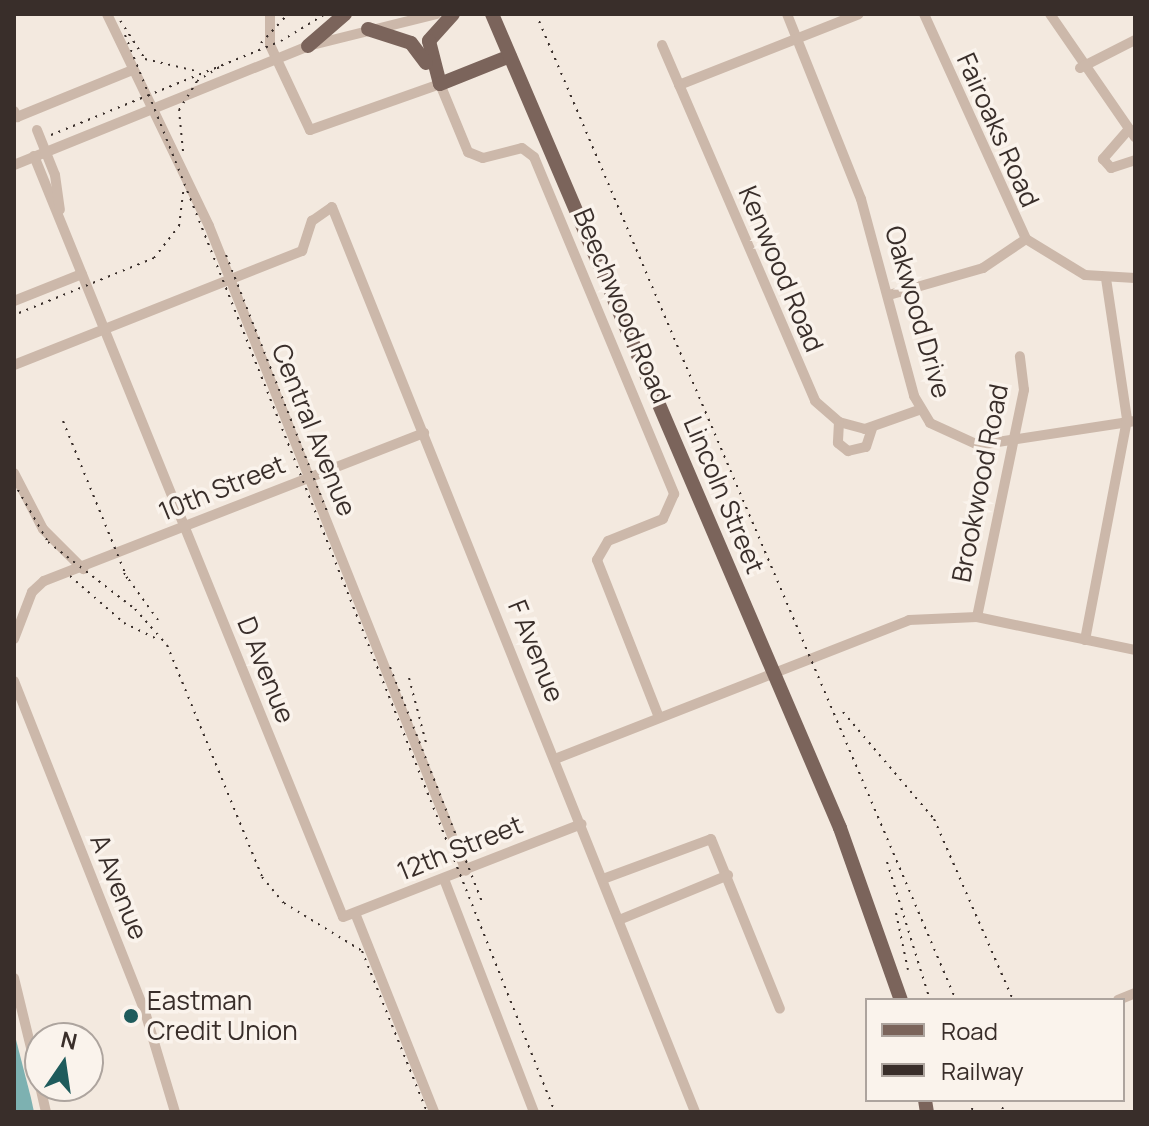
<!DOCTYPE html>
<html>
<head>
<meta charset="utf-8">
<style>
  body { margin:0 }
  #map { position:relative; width:1149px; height:1126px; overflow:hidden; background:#f3e9df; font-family:Manrope,sans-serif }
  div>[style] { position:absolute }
  .water>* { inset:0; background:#7db1b1 }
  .minor>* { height:10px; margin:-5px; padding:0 5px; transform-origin:5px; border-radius:5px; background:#ccb8aa }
  .major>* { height:14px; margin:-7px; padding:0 7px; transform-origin:7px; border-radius:7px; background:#7b645b }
  .rail>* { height:2px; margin-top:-1px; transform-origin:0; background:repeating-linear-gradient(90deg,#392e2a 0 2px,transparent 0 8px) }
  .minor-bridge>* { height:10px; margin:-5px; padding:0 5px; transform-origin:5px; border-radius:5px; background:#ccb8aa }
  .dots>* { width:22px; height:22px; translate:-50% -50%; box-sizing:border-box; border:4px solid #faf3ec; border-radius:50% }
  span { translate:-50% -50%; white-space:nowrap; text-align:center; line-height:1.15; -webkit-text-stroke:7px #faf3ec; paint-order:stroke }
  .street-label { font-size:26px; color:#392e2a }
  .poi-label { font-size:26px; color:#392e2a }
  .left { translate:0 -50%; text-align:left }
  .frame { position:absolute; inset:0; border:16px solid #392e2a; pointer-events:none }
  .legend { position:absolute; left:865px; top:998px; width:260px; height:104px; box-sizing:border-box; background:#faf3ec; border:2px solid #ada49e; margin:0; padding:10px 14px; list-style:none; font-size:24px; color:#392e2a }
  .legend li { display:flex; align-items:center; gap:16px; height:40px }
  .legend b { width:40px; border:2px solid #ada49e }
  .north { position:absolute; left:24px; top:1022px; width:80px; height:80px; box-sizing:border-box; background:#faf3ec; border:2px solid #ada49e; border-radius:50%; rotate:13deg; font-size:22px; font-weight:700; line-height:32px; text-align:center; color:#392e2a }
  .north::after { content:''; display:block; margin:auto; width:28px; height:36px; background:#1e5b5c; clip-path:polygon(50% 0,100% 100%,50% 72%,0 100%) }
</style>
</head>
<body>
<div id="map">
  <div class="water">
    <div style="clip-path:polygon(14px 1032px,31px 1098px,34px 1112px,14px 1112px)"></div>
  </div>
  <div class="minor">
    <div style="left:107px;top:14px;width:235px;rotate:64.3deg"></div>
    <div style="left:209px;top:226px;width:694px;rotate:68.28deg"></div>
    <div style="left:270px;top:14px;width:31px;rotate:90deg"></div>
    <div style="left:270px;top:45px;width:94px;rotate:64.8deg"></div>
    <div style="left:310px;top:130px;width:138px;rotate:-19.5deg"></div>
    <div style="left:440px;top:84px;width:74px;rotate:67.6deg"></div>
    <div style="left:468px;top:152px;width:16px;rotate:22deg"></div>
    <div style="left:483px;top:158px;width:40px;rotate:-14.4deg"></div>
    <div style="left:522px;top:148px;width:15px;rotate:37deg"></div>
    <div style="left:534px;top:157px;width:365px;rotate:67.4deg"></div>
    <div style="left:674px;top:494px;width:27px;rotate:114deg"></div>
    <div style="left:663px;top:519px;width:59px;rotate:158.2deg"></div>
    <div style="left:608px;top:541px;width:22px;rotate:120deg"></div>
    <div style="left:597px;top:560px;width:167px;rotate:68.5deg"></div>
    <div style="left:787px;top:14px;width:199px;rotate:68.2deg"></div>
    <div style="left:861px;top:199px;width:204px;rotate:74.9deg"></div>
    <div style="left:914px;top:396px;width:31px;rotate:59deg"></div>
    <div style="left:930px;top:423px;width:53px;rotate:24.6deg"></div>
    <div style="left:978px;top:445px;width:159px;rotate:-8.7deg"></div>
    <div style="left:924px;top:14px;width:247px;rotate:65.6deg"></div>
    <div style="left:1026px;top:239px;width:69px;rotate:31.4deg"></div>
    <div style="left:1085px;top:275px;width:50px;rotate:3.4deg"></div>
    <div style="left:1050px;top:14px;width:150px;rotate:55.4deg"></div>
    <div style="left:662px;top:45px;width:387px;rotate:66.7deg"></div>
    <div style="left:815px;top:401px;width:32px;rotate:41deg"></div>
    <div style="left:839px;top:422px;width:27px;rotate:15deg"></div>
    <div style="left:865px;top:429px;width:57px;rotate:-19.4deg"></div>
    <div style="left:1080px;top:68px;width:62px;rotate:-27deg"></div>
    <div style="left:679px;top:85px;width:193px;rotate:-21.5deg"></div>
    <div style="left:14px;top:111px;width:7px;rotate:63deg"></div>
    <div style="left:17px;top:117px;width:125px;rotate:-22.1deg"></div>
    <div style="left:1129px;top:129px;width:40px;rotate:131deg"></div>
    <div style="left:1103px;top:159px;width:12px;rotate:48deg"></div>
    <div style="left:1111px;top:168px;width:25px;rotate:-18deg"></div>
    <div style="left:34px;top:156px;width:821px;rotate:67.9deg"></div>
    <div style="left:343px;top:917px;width:256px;rotate:-21.3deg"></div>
    <div style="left:14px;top:165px;width:317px;rotate:-22deg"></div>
    <div style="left:308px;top:46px;width:132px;rotate:-14deg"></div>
    <div style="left:55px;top:175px;width:35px;rotate:82deg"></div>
    <div style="left:889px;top:295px;width:98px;rotate:-16deg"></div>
    <div style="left:983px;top:268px;width:52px;rotate:-34deg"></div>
    <div style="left:14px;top:301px;width:73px;rotate:-21.7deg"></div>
    <div style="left:14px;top:365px;width:310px;rotate:-21.6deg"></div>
    <div style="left:302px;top:251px;width:32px;rotate:-72deg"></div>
    <div style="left:312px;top:221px;width:24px;rotate:-35deg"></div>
    <div style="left:332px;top:207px;width:975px;rotate:68.14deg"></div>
    <div style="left:839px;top:422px;width:21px;rotate:93deg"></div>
    <div style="left:838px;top:443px;width:13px;rotate:39deg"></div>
    <div style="left:848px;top:451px;width:18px;rotate:-13deg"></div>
    <div style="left:866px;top:447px;width:19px;rotate:-72deg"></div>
    <div style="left:14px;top:473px;width:63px;rotate:62.6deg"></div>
    <div style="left:43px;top:529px;width:57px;rotate:45deg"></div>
    <div style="left:977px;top:617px;width:232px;rotate:-78.3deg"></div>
    <div style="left:1024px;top:390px;width:34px;rotate:-97deg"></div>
    <div style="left:14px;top:639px;width:50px;rotate:-69deg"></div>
    <div style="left:32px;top:592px;width:16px;rotate:-43deg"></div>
    <div style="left:44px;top:581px;width:408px;rotate:-21.3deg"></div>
    <div style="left:1085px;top:640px;width:225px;rotate:-79.2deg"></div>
    <div style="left:1127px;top:419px;width:142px;rotate:-98.5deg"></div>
    <div style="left:14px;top:681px;width:356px;rotate:68.4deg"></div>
    <div style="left:145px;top:1012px;width:104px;rotate:73.3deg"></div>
    <div style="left:555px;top:759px;width:380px;rotate:-21.4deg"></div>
    <div style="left:909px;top:620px;width:68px;rotate:-2.5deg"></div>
    <div style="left:977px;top:617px;width:161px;rotate:11.8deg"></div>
    <div style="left:444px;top:879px;width:250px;rotate:68.9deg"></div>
    <div style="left:603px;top:879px;width:115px;rotate:-20.3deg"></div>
    <div style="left:711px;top:839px;width:183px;rotate:67.9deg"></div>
    <div style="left:355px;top:913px;width:214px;rotate:68.3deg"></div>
    <div style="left:619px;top:920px;width:118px;rotate:-22.4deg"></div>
    <div style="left:14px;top:978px;width:110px;rotate:76.3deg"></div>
    <div style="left:1118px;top:1000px;width:18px;rotate:-22deg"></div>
    <div style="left:40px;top:1086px;width:27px;rotate:77deg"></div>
  </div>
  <div class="major">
    <div style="left:453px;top:14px;width:36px;rotate:132deg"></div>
    <div style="left:429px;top:41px;width:44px;rotate:75.7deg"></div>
    <div style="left:440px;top:84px;width:75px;rotate:-21.8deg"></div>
    <div style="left:492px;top:14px;width:885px;rotate:66.85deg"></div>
    <div style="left:840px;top:828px;width:182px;rotate:70.5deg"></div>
    <div style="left:368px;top:29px;width:45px;rotate:18deg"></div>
    <div style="left:411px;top:43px;width:25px;rotate:53deg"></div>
    <div style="left:308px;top:46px;width:49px;rotate:-40.9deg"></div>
    <div style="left:925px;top:1100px;width:12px;rotate:81deg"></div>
  </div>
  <div class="rail">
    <div style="left:116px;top:14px;width:54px;rotate:57.2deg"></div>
    <div style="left:145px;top:59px;width:52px;rotate:13.2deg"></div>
    <div style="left:536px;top:14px;width:1072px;rotate:66.93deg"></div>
    <div style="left:125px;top:35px;width:1160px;rotate:68.24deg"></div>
    <div style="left:261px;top:43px;width:40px;rotate:-47deg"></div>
    <div style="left:51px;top:135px;width:248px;rotate:-22.2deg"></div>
    <div style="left:281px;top:41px;width:52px;rotate:-31.5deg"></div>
    <div style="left:183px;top:151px;width:41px;rotate:-95.6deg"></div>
    <div style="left:179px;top:110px;width:34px;rotate:-58deg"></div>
    <div style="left:197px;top:81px;width:31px;rotate:-32deg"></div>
    <div style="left:226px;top:255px;width:275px;rotate:68.5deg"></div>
    <div style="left:19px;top:313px;width:146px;rotate:-22.2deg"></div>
    <div style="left:154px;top:258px;width:41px;rotate:-52deg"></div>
    <div style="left:179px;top:226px;width:35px;rotate:-83deg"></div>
    <div style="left:63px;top:421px;width:172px;rotate:67.8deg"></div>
    <div style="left:14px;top:483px;width:68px;rotate:60deg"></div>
    <div style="left:48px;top:542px;width:110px;rotate:37.6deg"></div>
    <div style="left:135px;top:609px;width:48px;rotate:48.4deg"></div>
    <div style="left:167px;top:645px;width:251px;rotate:67.7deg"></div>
    <div style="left:262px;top:877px;width:34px;rotate:50deg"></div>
    <div style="left:284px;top:903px;width:92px;rotate:31.6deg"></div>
    <div style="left:362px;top:951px;width:174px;rotate:68deg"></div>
    <div style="left:124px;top:573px;width:58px;rotate:54.1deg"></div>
    <div style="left:70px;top:576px;width:72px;rotate:41deg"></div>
    <div style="left:124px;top:623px;width:37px;rotate:26deg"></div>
    <div style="left:390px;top:667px;width:252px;rotate:68.6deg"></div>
    <div style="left:409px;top:678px;width:67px;rotate:75.3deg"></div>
    <div style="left:843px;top:712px;width:140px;rotate:49.6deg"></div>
    <div style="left:934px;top:819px;width:197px;rotate:66.4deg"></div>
    <div style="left:887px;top:862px;width:145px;rotate:72.7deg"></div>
    <div style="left:896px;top:913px;width:58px;rotate:78.1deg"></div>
    <div style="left:970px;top:1100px;width:12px;rotate:76deg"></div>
    <div style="left:999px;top:1100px;width:13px;rotate:67deg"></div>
  </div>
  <div class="minor-bridge">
    <div style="left:37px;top:130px;width:48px;rotate:68.2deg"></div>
  </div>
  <div class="dots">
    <div style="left:131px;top:1016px;background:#1e5b5c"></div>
  </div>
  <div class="street-label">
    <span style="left:998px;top:130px;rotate:66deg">Fairoaks Road</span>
    <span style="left:781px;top:269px;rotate:67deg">Kenwood Road</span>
    <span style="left:622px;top:306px;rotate:67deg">Beechwood Road</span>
    <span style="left:918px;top:312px;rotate:74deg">Oakwood Drive</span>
    <span style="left:314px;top:430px;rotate:68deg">Central Avenue</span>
    <span style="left:980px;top:483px;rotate:-79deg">Brookwood Road</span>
    <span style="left:222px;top:488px;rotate:-22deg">10th Street</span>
    <span style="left:724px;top:495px;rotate:67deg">Lincoln Street</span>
    <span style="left:536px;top:651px;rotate:68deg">F Avenue</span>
    <span style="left:266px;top:670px;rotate:68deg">D Avenue</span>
    <span style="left:460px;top:848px;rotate:-22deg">12th Street</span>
    <span style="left:119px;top:887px;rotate:68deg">A Avenue</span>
  </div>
  <div class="poi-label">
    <span class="left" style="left:147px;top:1016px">Eastman<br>Credit Union</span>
  </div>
  <div class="frame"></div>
  <ul class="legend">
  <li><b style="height:10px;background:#7b645b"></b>Road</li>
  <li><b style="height:10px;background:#392e2a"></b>Railway</li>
  </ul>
  <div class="north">N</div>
</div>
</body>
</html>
